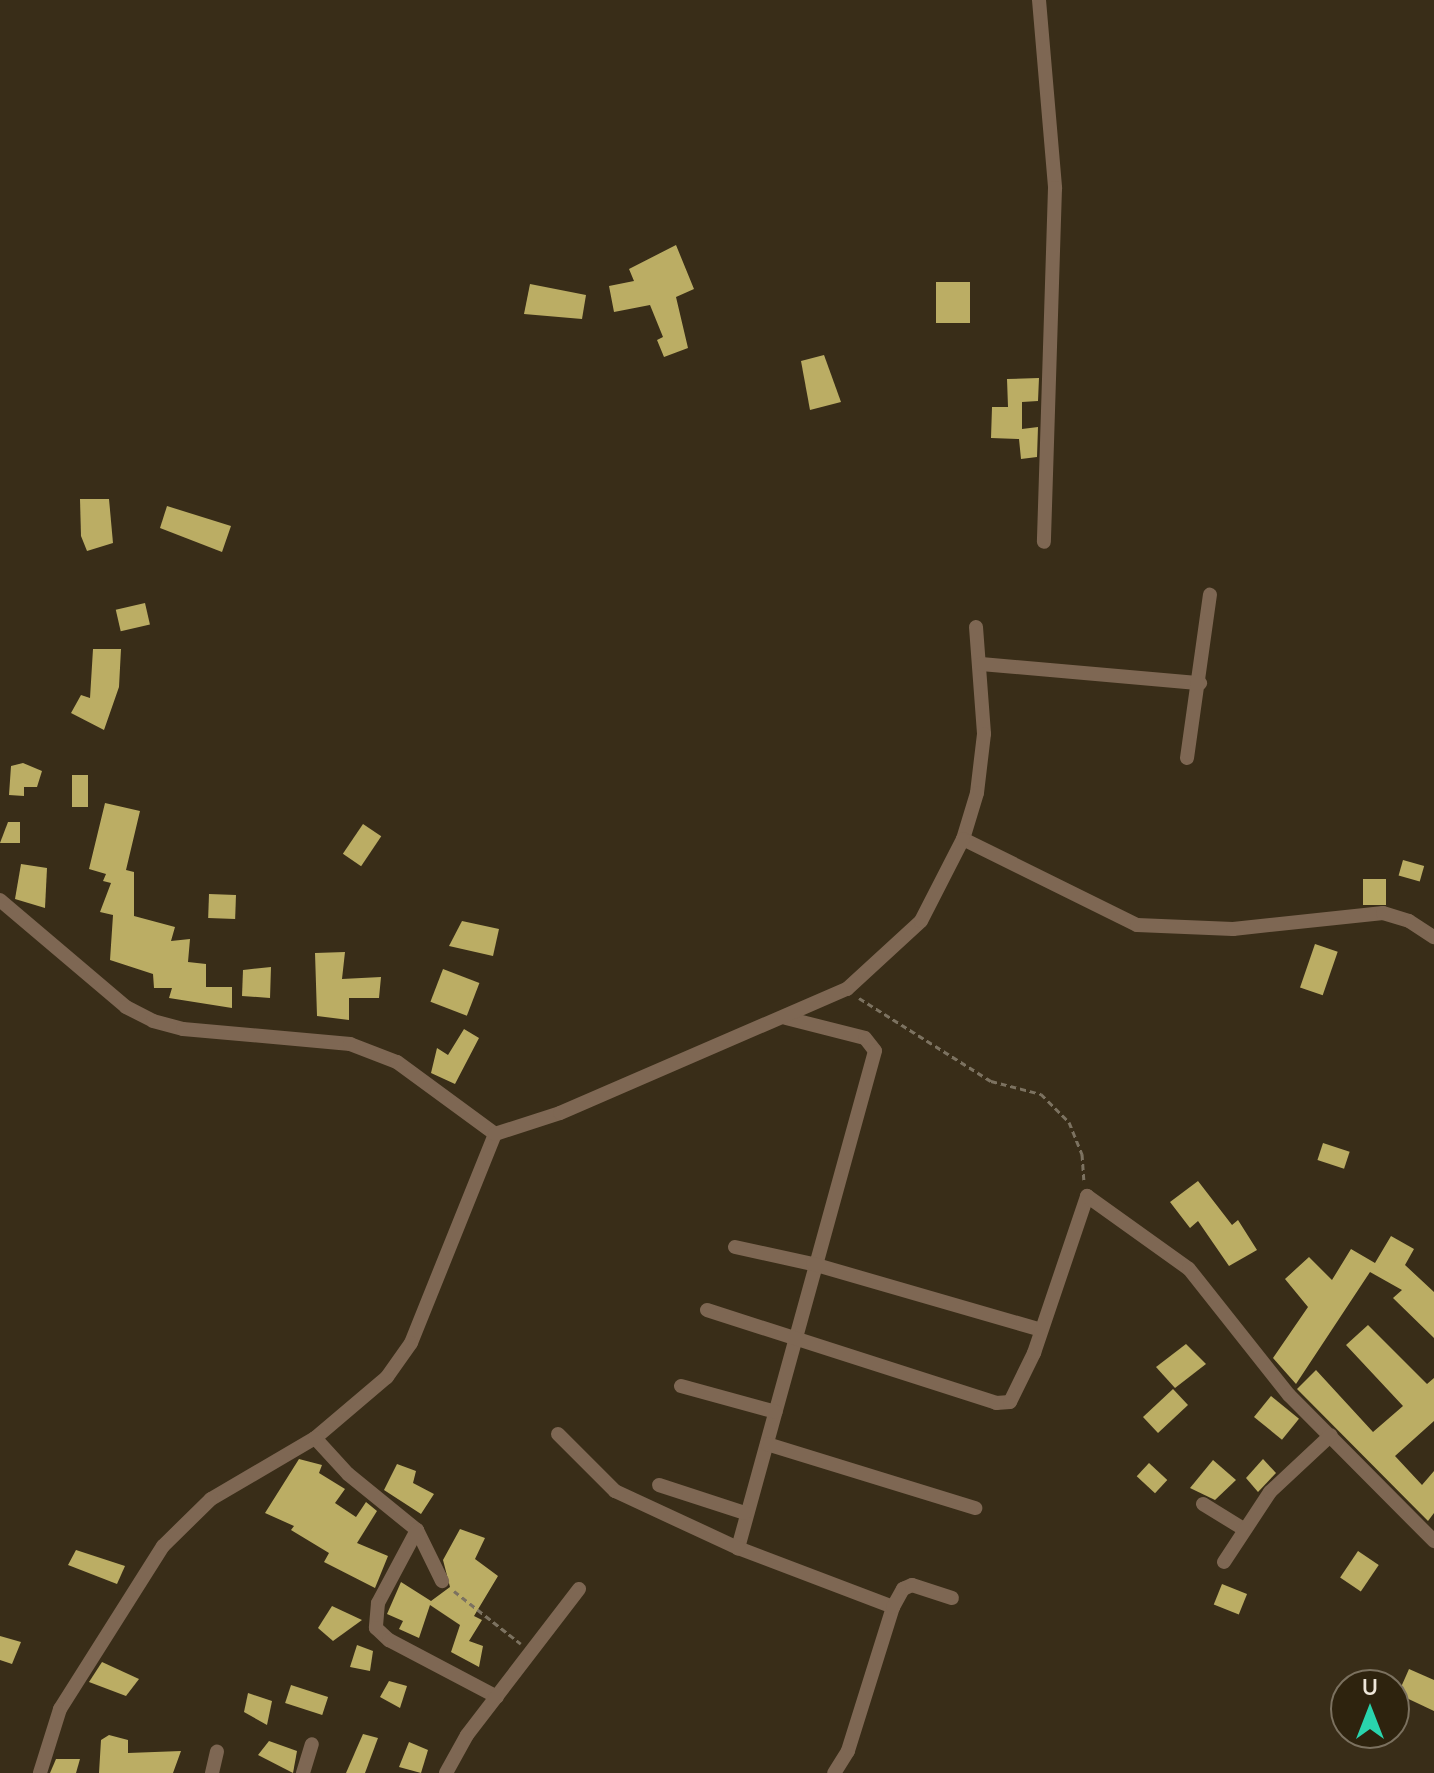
<!DOCTYPE html>
<html>
<head>
<meta charset="utf-8">
<style>
  body { margin:0 }
  #map { position:relative; width:1434px; height:1773px; overflow:hidden; background:#392d18; font-family:Manrope,sans-serif }
  div>[style] { position:absolute }
  .building>* { inset:0; background:#bbad64; transform-origin:0 0 }
  .path>* { height:3px; margin-top:-1.5px; transform-origin:0; background:repeating-linear-gradient(90deg,#7c7260 0 6px,transparent 0 10px) }
  .street>* { height:14px; margin:-7px; padding:0 7px; transform-origin:7px; border-radius:7px; background:#7e6753 }
  span { translate:-50% -50%; white-space:nowrap; text-align:center; line-height:1.15; -webkit-text-stroke:8px #2e230e; paint-order:stroke }
  .north { position:absolute; left:1330px; top:1669px; width:80px; height:80px; box-sizing:border-box; background:#2e230e; border:2px solid #7b715f; border-radius:50%; rotate:0deg; font-size:22px; font-weight:700; line-height:32px; text-align:center; color:#eee6d9 }
  .north::after { content:''; display:block; margin:auto; width:28px; height:36px; background:#29d5ad; clip-path:polygon(50% 0,100% 100%,50% 72%,0 100%) }
</style>
</head>
<body>
<div id="map">
  <div class="building">
    <div style="clip-path:polygon(676px 245px,694px 289px,676px 297px,688px 348px,664px 357px,657px 340px,663px 337px,650px 305px,614px 312px,609px 286px,634px 281px,629px 269px)"></div>
    <div style="left:970px;top:282px;width:41px;height:34px;rotate:90deg"></div>
    <div style="clip-path:polygon(530px 284px,586px 295px,582px 319px,524px 314px)"></div>
    <div style="clip-path:polygon(824px 355px,841px 402px,810px 410px,801px 361px)"></div>
    <div style="clip-path:polygon(1039px 378px,1038px 401px,1022px 402px,1022px 429px,1038px 427px,1037px 457px,1021px 459px,1019px 439px,991px 438px,992px 407px,1008px 407px,1007px 379px)"></div>
    <div style="clip-path:polygon(80px 499px,109px 499px,113px 543px,87px 551px,81px 536px)"></div>
    <div style="clip-path:polygon(167px 506px,231px 526px,222px 552px,160px 528px)"></div>
    <div style="left:145px;top:603px;width:22px;height:30px;rotate:77deg"></div>
    <div style="clip-path:polygon(93px 649px,121px 649px,119px 687px,104px 730px,71px 713px,81px 695px,90px 698px)"></div>
    <div style="clip-path:polygon(23px 763px,42px 771px,37px 787px,24px 787px,24px 796px,9px 795px,11px 766px)"></div>
    <div style="left:72px;top:775px;width:16px;height:32px"></div>
    <div style="clip-path:polygon(105px 803px,140px 811px,126px 870px,134px 872px,134px 916px,175px 927px,171px 941px,190px 939px,188px 962px,206px 964px,206px 987px,232px 987px,232px 1008px,169px 998px,172px 988px,154px 988px,153px 974px,110px 960px,113px 915px,100px 912px,111px 883px,103px 881px,106px 874px,89px 869px)"></div>
    <div style="clip-path:polygon(8px 822px,20px 822px,20px 843px,0 843px)"></div>
    <div style="left:363px;top:824px;width:22px;height:36px;rotate:34deg"></div>
    <div style="left:1403px;top:860px;width:22px;height:16px;rotate:16deg"></div>
    <div style="clip-path:polygon(21px 864px,47px 868px,45px 908px,15px 899px)"></div>
    <div style="left:1363px;top:879px;width:23px;height:26px"></div>
    <div style="left:209px;top:894px;width:27px;height:24px;rotate:2deg"></div>
    <div style="clip-path:polygon(462px 921px,499px 929px,493px 956px,449px 946px)"></div>
    <div style="left:1315px;top:944px;width:24px;height:46px;rotate:19deg"></div>
    <div style="clip-path:polygon(345px 952px,342px 979px,381px 977px,379px 998px,349px 998px,349px 1020px,317px 1016px,315px 953px)"></div>
    <div style="clip-path:polygon(271px 967px,270px 998px,242px 996px,243px 970px)"></div>
    <div style="left:443px;top:969px;width:39px;height:35px;rotate:21deg"></div>
    <div style="clip-path:polygon(464px 1029px,479px 1038px,455px 1084px,431px 1073px,437px 1048px,448px 1055px)"></div>
    <div style="left:1323px;top:1143px;width:28px;height:18px;rotate:18deg"></div>
    <div style="clip-path:polygon(1198px 1181px,1232px 1225px,1238px 1220px,1257px 1250px,1229px 1266px,1198px 1221px,1190px 1228px,1170px 1202px)"></div>
    <div style="clip-path:polygon(1391px 1236px,1414px 1249px,1405px 1265px,1434px 1292px,1434px 1338px,1393px 1298px,1402px 1290px,1370px 1272px,1296px 1384px,1273px 1358px,1308px 1307px,1285px 1279px,1309px 1257px,1332px 1280px,1351px 1249px,1375px 1263px)"></div>
    <div style="clip-path:polygon(1368px 1325px,1427px 1384px,1434px 1378px,1434px 1421px,1395px 1456px,1422px 1485px,1434px 1471px,1434px 1513px,1428px 1521px,1297px 1389px,1316px 1370px,1373px 1432px,1403px 1406px,1346px 1345px)"></div>
    <div style="clip-path:polygon(1186px 1344px,1206px 1364px,1175px 1388px,1156px 1367px)"></div>
    <div style="left:1173px;top:1389px;width:22px;height:41px;rotate:47deg"></div>
    <div style="left:1271px;top:1396px;width:36px;height:27px;rotate:39deg"></div>
    <div style="clip-path:polygon(299px 1459px,322px 1465px,319px 1473px,345px 1489px,335px 1503px,356px 1517px,366px 1502px,377px 1511px,357px 1543px,388px 1556px,375px 1588px,324px 1562px,329px 1553px,291px 1530px,294px 1526px,265px 1513px)"></div>
    <div style="clip-path:polygon(1263px 1459px,1276px 1473px,1258px 1492px,1246px 1478px)"></div>
    <div style="clip-path:polygon(1213px 1460px,1236px 1480px,1215px 1500px,1190px 1488px)"></div>
    <div style="left:1149px;top:1463px;width:25px;height:18px;rotate:43deg"></div>
    <div style="clip-path:polygon(397px 1464px,416px 1471px,413px 1483px,434px 1494px,421px 1514px,384px 1490px)"></div>
    <div style="clip-path:polygon(460px 1529px,485px 1538px,475px 1559px,498px 1576px,474px 1616px,482px 1620px,469px 1641px,483px 1646px,479px 1667px,451px 1652px,460px 1625px,430px 1605px,419px 1638px,399px 1629px,403px 1621px,387px 1614px,401px 1582px,431px 1601px,450px 1587px,443px 1560px)"></div>
    <div style="clip-path:polygon(76px 1550px,125px 1566px,117px 1584px,68px 1565px)"></div>
    <div style="left:1358px;top:1551px;width:25px;height:32px;rotate:34deg"></div>
    <div style="left:1222px;top:1584px;width:27px;height:22px;rotate:22deg"></div>
    <div style="clip-path:polygon(332px 1606px,362px 1620px,333px 1641px,318px 1628px)"></div>
    <div style="clip-path:polygon(0 1636px,21px 1642px,12px 1664px,0 1660px)"></div>
    <div style="clip-path:polygon(357px 1645px,373px 1651px,370px 1671px,350px 1667px)"></div>
    <div style="clip-path:polygon(102px 1662px,139px 1679px,126px 1696px,89px 1682px)"></div>
    <div style="clip-path:polygon(1409px 1669px,1434px 1680px,1434px 1711px,1398px 1694px)"></div>
    <div style="clip-path:polygon(389px 1681px,407px 1686px,400px 1708px,380px 1697px)"></div>
    <div style="left:291px;top:1685px;width:39px;height:19px;rotate:18deg"></div>
    <div style="clip-path:polygon(248px 1693px,272px 1701px,267px 1725px,244px 1712px)"></div>
    <div style="clip-path:polygon(363px 1734px,378px 1738px,365px 1773px,346px 1773px)"></div>
    <div style="clip-path:polygon(109px 1735px,128px 1740px,128px 1753px,181px 1751px,173px 1773px,99px 1773px,101px 1740px)"></div>
    <div style="clip-path:polygon(269px 1741px,297px 1751px,293px 1773px,258px 1755px)"></div>
    <div style="clip-path:polygon(409px 1742px,428px 1750px,421px 1773px,399px 1767px)"></div>
    <div style="clip-path:polygon(56px 1759px,80px 1759px,76px 1773px,50px 1773px)"></div>
  </div>
  <div class="path">
    <div style="left:859px;top:998px;width:156px;rotate:32.2deg"></div>
    <div style="left:991px;top:1081px;width:52px;rotate:14.6deg"></div>
    <div style="left:1041px;top:1094px;width:40px;rotate:45deg"></div>
    <div style="left:1069px;top:1122px;width:35px;rotate:68deg"></div>
    <div style="left:1082px;top:1154px;width:26px;rotate:86deg"></div>
    <div style="left:454px;top:1591px;width:85px;rotate:38.3deg"></div>
  </div>
  <div class="street">
    <div style="left:1039px;top:0;width:189px;rotate:85.1deg"></div>
    <div style="left:1055px;top:188px;width:354px;rotate:91.8deg"></div>
    <div style="left:976px;top:627px;width:107px;rotate:85.7deg"></div>
    <div style="left:984px;top:734px;width:59px;rotate:96.8deg"></div>
    <div style="left:977px;top:793px;width:48px;rotate:106.9deg"></div>
    <div style="left:963px;top:839px;width:194px;rotate:26.3deg"></div>
    <div style="left:1137px;top:925px;width:96px;rotate:2.4deg"></div>
    <div style="left:1233px;top:929px;width:151px;rotate:-6.1deg"></div>
    <div style="left:1383px;top:913px;width:27px;rotate:17deg"></div>
    <div style="left:1409px;top:921px;width:30px;rotate:33deg"></div>
    <div style="left:981px;top:664px;width:220px;rotate:5deg"></div>
    <div style="left:1187px;top:758px;width:165px;rotate:-82deg"></div>
    <div style="left:0;top:900px;width:165px;rotate:40.3deg"></div>
    <div style="left:126px;top:1007px;width:30px;rotate:27deg"></div>
    <div style="left:153px;top:1021px;width:31px;rotate:15deg"></div>
    <div style="left:183px;top:1029px;width:168px;rotate:5.1deg"></div>
    <div style="left:350px;top:1044px;width:50px;rotate:21deg"></div>
    <div style="left:397px;top:1062px;width:122px;rotate:36.3deg"></div>
    <div style="left:495px;top:1134px;width:225px;rotate:111.9deg"></div>
    <div style="left:411px;top:1343px;width:42px;rotate:125.2deg"></div>
    <div style="left:387px;top:1377px;width:94px;rotate:139.7deg"></div>
    <div style="left:315px;top:1438px;width:121px;rotate:149.6deg"></div>
    <div style="left:211px;top:1499px;width:67px;rotate:135.6deg"></div>
    <div style="left:163px;top:1546px;width:193px;rotate:122.3deg"></div>
    <div style="left:60px;top:1709px;width:67px;rotate:107.4deg"></div>
    <div style="left:786px;top:1018px;width:81px;rotate:14.2deg"></div>
    <div style="left:865px;top:1038px;width:16px;rotate:52deg"></div>
    <div style="left:875px;top:1051px;width:516px;rotate:105.41deg"></div>
    <div style="left:738px;top:1548px;width:166px;rotate:20.8deg"></div>
    <div style="left:893px;top:1607px;width:151px;rotate:107.4deg"></div>
    <div style="left:848px;top:1751px;width:26px;rotate:122deg"></div>
    <div style="left:495px;top:1134px;width:68px;rotate:-17.9deg"></div>
    <div style="left:560px;top:1113px;width:313px;rotate:-23.4deg"></div>
    <div style="left:847px;top:989px;width:100px;rotate:-42.6deg"></div>
    <div style="left:921px;top:921px;width:92px;rotate:-62.9deg"></div>
    <div style="left:735px;top:1247px;width:80px;rotate:12.3deg"></div>
    <div style="left:813px;top:1264px;width:237px;rotate:16.1deg"></div>
    <div style="left:707px;top:1310px;width:304px;rotate:17.8deg"></div>
    <div style="left:996px;top:1403px;width:14px;rotate:-4deg"></div>
    <div style="left:1010px;top:1402px;width:55px;rotate:-63.9deg"></div>
    <div style="left:1034px;top:1353px;width:166px;rotate:-71.3deg"></div>
    <div style="left:1087px;top:1196px;width:125px;rotate:35.6deg"></div>
    <div style="left:1189px;top:1269px;width:161px;rotate:51.6deg"></div>
    <div style="left:1289px;top:1395px;width:206px;rotate:45.2deg"></div>
    <div style="left:681px;top:1386px;width:98px;rotate:15.3deg"></div>
    <div style="left:558px;top:1434px;width:81px;rotate:45deg"></div>
    <div style="left:615px;top:1491px;width:136px;rotate:24.9deg"></div>
    <div style="left:315px;top:1438px;width:49px;rotate:47.5deg"></div>
    <div style="left:348px;top:1474px;width:89px;rotate:39.1deg"></div>
    <div style="left:417px;top:1530px;width:57px;rotate:63.9deg"></div>
    <div style="left:767px;top:1444px;width:218px;rotate:17.1deg"></div>
    <div style="left:659px;top:1485px;width:90px;rotate:18deg"></div>
    <div style="left:1203px;top:1504px;width:46px;rotate:31.6deg"></div>
    <div style="left:417px;top:1530px;width:83px;rotate:118.1deg"></div>
    <div style="left:378px;top:1603px;width:25px;rotate:95deg"></div>
    <div style="left:376px;top:1628px;width:18px;rotate:43deg"></div>
    <div style="left:389px;top:1640px;width:122px;rotate:27.8deg"></div>
    <div style="left:1224px;top:1562px;width:84px;rotate:-56.7deg"></div>
    <div style="left:1270px;top:1492px;width:83px;rotate:-43.1deg"></div>
    <div style="left:893px;top:1607px;width:21px;rotate:-61deg"></div>
    <div style="left:903px;top:1589px;width:10px;rotate:-24deg"></div>
    <div style="left:912px;top:1585px;width:42px;rotate:18deg"></div>
    <div style="left:212px;top:1773px;width:22px;rotate:-77deg"></div>
    <div style="left:303px;top:1773px;width:30px;rotate:-73deg"></div>
    <div style="left:446px;top:1773px;width:43px;rotate:-61.1deg"></div>
    <div style="left:467px;top:1735px;width:184px;rotate:-52.5deg"></div>
  </div>
  <div class="north">U</div>
</div>
</body>
</html>
